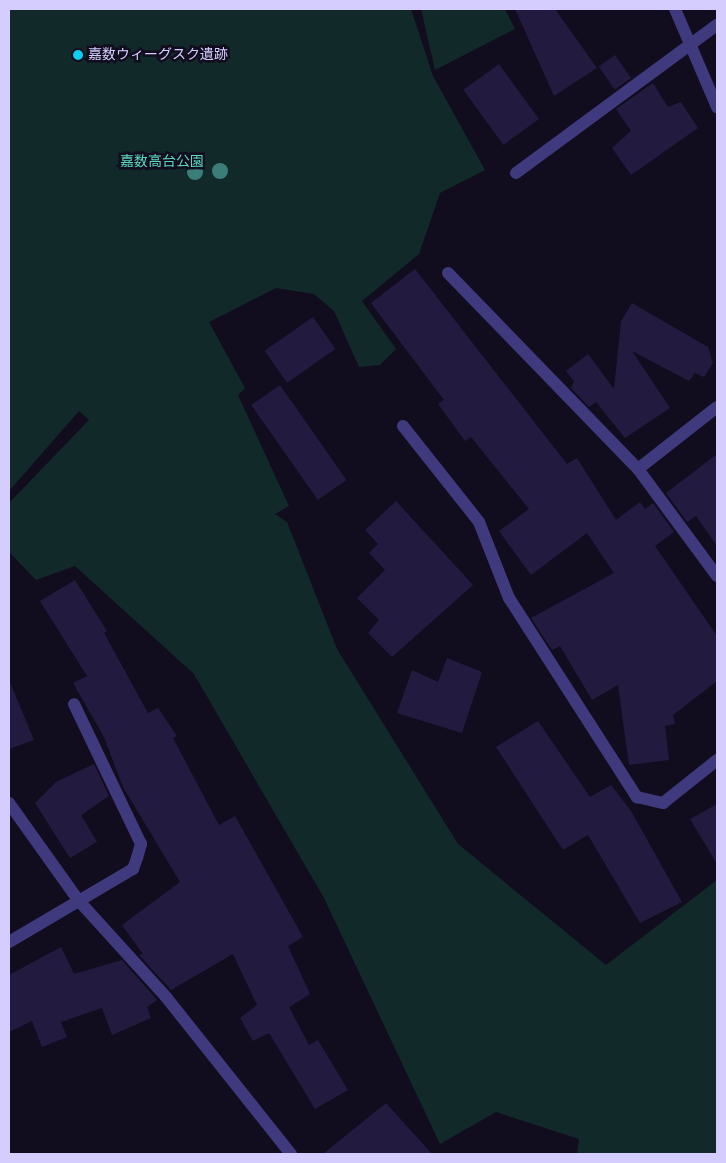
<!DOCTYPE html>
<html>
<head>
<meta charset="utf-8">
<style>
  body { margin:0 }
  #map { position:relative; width:726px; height:1163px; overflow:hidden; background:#110d1f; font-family:Signika,"Noto Sans JP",sans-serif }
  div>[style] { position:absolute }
  .green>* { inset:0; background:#112929 }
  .building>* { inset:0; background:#231a40; transform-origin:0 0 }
  .street>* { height:12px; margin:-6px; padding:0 6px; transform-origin:6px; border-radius:6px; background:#3f3a7d }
  .trees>* { width:16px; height:16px; margin:-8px; border-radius:50%; background:#3a7e77 }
  .dots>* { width:14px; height:14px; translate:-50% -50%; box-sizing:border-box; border:2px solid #110d1f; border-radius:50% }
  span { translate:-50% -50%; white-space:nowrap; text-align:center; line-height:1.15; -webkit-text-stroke:5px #110d1f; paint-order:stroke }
  .poi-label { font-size:14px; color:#d4cdfd }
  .left { translate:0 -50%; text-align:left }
  .park-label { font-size:14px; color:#5cdabf }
  .frame { position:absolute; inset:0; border:10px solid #d4cdfd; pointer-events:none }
</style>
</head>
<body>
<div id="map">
  <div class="green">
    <div style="clip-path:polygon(9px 9px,411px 9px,433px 76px,485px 170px,440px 193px,419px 254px,362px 301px,396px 349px,380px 365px,359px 367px,334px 311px,314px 294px,276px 288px,209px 322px,245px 388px,238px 395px,289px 506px,275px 514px,287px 522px,337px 649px,458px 844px,606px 965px,717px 880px,717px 1154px,577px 1154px,579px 1139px,496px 1112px,440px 1144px,324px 898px,194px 674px,75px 566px,36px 580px,9px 552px,9px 503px,89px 420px,79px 411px,9px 491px)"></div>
    <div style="clip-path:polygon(421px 9px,505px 9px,515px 29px,435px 70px)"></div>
  </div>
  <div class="building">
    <div style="clip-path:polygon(515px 9px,555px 9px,597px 68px,554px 96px)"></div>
    <div style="left:615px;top:55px;width:28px;height:20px;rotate:55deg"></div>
    <div style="left:499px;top:64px;width:68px;height:44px;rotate:54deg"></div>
    <div style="clip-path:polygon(653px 83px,668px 107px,681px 102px,698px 128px,631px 175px,612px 148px,631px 131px,616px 109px)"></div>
    <div style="clip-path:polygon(415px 269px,567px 464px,577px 458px,616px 520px,640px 502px,645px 509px,653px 503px,674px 532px,655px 546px,717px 636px,717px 681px,673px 715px,675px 724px,665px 726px,669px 760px,629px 765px,618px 685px,592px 700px,560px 646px,552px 650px,531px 618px,614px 573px,587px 533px,531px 575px,499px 531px,529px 509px,471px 437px,465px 441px,438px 404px,444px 400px,371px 303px)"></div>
    <div style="clip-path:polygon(632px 303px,708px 347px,713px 363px,704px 377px,695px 373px,689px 381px,632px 351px,670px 408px,625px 438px,596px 402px,589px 407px,571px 388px,574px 381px,566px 371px,588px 354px,614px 389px,621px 321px)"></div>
    <div style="left:313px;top:317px;width:39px;height:59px;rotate:55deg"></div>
    <div style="left:280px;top:385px;width:116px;height:35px;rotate:55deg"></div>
    <div style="clip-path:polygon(717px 454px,717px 546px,696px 516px,687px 522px,666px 493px)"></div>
    <div style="clip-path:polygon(396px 501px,473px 585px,392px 657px,368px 633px,379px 620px,357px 598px,385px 570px,369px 553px,378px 544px,365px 530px)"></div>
    <div style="clip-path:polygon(75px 580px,107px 631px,104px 633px,148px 713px,158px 708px,177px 736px,173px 738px,219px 825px,235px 816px,303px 937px,288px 946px,310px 994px,289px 1007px,309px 1045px,318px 1040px,348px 1090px,315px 1109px,269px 1033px,253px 1041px,240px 1018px,257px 1005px,233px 954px,171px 990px,139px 955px,143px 954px,122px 925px,180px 882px,123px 787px,104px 737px,73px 683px,87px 676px,40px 601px)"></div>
    <div style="clip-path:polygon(447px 658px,482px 672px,462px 733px,397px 713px,412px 670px,438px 682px)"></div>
    <div style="clip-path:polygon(9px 680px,34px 740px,9px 749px)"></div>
    <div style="clip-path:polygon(538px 721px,590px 797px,611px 785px,631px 811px,682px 902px,640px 923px,588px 835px,563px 850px,496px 747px)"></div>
    <div style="clip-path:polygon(94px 764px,109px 796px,81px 815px,97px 842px,70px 858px,35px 803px,56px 782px)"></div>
    <div style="clip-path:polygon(717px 804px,717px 864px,690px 819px)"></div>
    <div style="clip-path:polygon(61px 947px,74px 974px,122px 960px,157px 1000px,147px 1007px,151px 1018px,112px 1035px,102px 1008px,61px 1022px,67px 1037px,42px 1047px,32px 1021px,9px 1032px,9px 975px)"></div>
    <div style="clip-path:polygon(386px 1103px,432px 1154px,323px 1154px)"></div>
  </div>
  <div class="street">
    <div style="left:675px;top:9px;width:107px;rotate:66.8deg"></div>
    <div style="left:516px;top:173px;width:250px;rotate:-36.4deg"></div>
    <div style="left:448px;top:273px;width:273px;rotate:45.9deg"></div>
    <div style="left:638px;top:469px;width:133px;rotate:53.6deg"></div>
    <div style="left:403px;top:426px;width:122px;rotate:51.6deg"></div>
    <div style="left:479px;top:522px;width:82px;rotate:68.5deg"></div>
    <div style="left:509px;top:598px;width:237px;rotate:57.3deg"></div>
    <div style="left:637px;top:797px;width:27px;rotate:13deg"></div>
    <div style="left:663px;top:803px;width:69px;rotate:-38.5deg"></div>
    <div style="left:638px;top:469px;width:100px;rotate:-38.1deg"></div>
    <div style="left:9px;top:803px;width:120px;rotate:54.5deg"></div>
    <div style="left:79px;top:901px;width:130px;rotate:47.8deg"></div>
    <div style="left:166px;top:997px;width:201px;rotate:51.5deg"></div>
    <div style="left:9px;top:942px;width:144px;rotate:-30.5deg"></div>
    <div style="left:133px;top:869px;width:12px;rotate:-70deg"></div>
    <div style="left:137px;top:858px;width:15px;rotate:-74deg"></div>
    <div style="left:141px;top:844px;width:155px;rotate:-115.6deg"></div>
  </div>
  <div class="trees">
    <div style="left:220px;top:171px"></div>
    <div style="left:195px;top:172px"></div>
  </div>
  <div class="dots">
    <div style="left:78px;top:55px;background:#08cfef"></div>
  </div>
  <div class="poi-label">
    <span class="left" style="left:88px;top:55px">嘉数ウィーグスク遺跡</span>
  </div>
  <div class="park-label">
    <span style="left:162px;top:162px">嘉数高台公園</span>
  </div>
  <div class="frame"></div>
</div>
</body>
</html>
